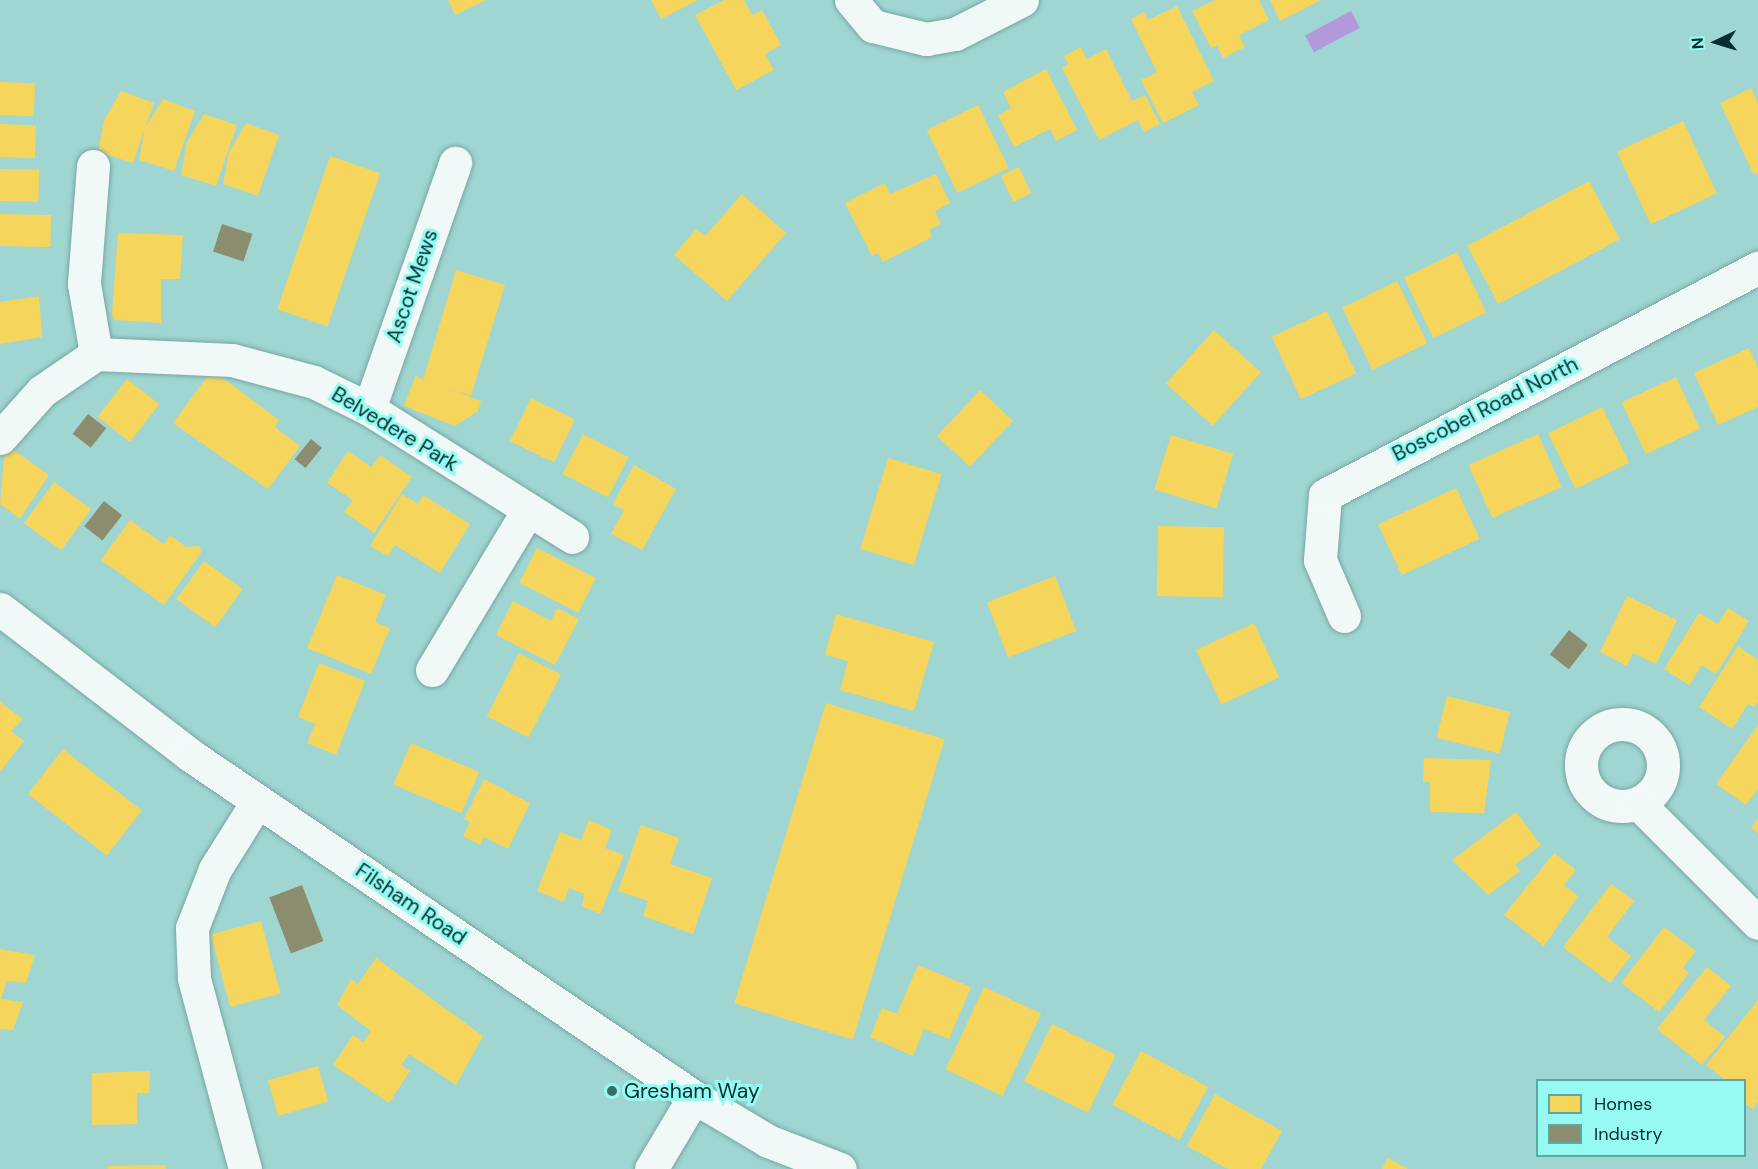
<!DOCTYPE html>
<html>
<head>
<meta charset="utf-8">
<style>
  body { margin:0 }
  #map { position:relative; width:1758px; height:1169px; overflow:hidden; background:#9fd6d2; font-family:"DM Sans",sans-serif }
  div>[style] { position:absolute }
  .water>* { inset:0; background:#b199dc; transform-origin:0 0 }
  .homes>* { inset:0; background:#f6d55c; transform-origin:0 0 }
  .industry>* { inset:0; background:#8c8c6e; transform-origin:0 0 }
  .roads { filter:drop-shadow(0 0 2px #78a6a3) drop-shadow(0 0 2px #78a6a3) }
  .minor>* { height:33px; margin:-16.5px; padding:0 16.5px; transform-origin:16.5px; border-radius:16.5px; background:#f1f9f8 }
  .minor>.ring { margin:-16.5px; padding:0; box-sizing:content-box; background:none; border:33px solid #f1f9f8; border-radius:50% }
  .dots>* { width:16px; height:16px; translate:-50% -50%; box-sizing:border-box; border:3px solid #96faf3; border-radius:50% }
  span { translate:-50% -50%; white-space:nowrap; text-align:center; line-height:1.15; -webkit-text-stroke:6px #96faf3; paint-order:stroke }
  .street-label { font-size:21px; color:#01302e }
  .poi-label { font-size:21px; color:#01302e }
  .left { translate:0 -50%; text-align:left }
  .legend { position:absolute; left:1536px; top:1079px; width:210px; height:78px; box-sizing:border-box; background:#96faf3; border:2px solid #5aa9a4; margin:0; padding:8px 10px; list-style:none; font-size:18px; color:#01302e }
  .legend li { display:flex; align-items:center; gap:12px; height:30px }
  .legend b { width:30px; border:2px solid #5aa9a4 }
  .north { position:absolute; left:1686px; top:12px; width:60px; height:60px; -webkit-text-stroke:4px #96faf3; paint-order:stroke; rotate:266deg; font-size:16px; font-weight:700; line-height:24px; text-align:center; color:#01302e }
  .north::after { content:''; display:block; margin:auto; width:21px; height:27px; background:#01302e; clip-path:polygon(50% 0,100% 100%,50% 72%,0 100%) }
</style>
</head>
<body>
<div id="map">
  <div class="water">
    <div style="left:1351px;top:11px;width:19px;height:52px;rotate:62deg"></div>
  </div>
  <div class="homes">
    <div style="clip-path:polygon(448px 0,486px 0,455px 15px)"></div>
    <div style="clip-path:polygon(651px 0,698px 0,661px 19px)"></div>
    <div style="clip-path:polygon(724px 0,744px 0,752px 15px,762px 10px,781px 45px,765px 54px,774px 70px,736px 90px,695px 15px)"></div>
    <div style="clip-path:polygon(1215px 0,1259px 0,1269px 20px,1239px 35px,1245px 47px,1223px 58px,1217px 46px,1211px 48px,1192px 11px)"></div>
    <div style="clip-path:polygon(1270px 0,1321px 0,1280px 21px)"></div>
    <div style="clip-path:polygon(1177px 6px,1214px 81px,1192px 92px,1199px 105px,1163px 123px,1141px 80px,1157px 72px,1131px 19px,1144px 12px,1148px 20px)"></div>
    <div style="clip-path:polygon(1081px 47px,1087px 59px,1106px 49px,1132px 101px,1145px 95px,1160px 124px,1144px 132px,1138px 120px,1099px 140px,1062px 68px,1068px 64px,1064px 56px)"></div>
    <div style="clip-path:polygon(1046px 69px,1077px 130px,1056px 141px,1050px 129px,1014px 147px,998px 115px,1011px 108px,1003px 92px)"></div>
    <div style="left:0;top:82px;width:35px;height:33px;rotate:2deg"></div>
    <div style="clip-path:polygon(1751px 88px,1758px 103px,1758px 173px,1754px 175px,1720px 103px)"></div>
    <div style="clip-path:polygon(121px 91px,154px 103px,133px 163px,98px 152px,104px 120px)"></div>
    <div style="clip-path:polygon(163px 99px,195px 111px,174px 171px,139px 160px,145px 128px)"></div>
    <div style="left:978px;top:105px;width:70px;height:57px;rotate:64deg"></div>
    <div style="clip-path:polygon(204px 114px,237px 125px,216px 186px,181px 175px,187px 142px)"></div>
    <div style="left:1683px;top:121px;width:80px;height:73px;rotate:65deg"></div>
    <div style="clip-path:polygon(246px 123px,279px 135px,258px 196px,223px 184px,229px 152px)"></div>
    <div style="left:0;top:124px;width:36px;height:33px;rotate:2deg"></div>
    <div style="left:330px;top:156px;width:53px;height:162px;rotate:19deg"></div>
    <div style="left:1019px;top:167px;width:29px;height:20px;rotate:65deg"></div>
    <div style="left:0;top:169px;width:39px;height:32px;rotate:1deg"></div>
    <div style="clip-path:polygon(936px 174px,950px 203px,935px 211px,941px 224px,929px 230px,932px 237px,883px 262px,878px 253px,872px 256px,845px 203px,885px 183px,890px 194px)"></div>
    <div style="left:1589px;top:181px;width:66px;height:138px;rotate:62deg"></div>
    <div style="clip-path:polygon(742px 194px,786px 233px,727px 301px,674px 255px,696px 229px,705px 236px)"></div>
    <div style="left:0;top:214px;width:51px;height:32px;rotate:1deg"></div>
    <div style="clip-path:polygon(118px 233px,183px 235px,180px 279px,161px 279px,161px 323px,115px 320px,112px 314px)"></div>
    <div style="left:1457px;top:252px;width:67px;height:59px;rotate:64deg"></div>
    <div style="clip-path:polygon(456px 270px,505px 285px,471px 396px,444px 387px,481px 401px,478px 411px,455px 426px,404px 406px,416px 375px,423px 380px)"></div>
    <div style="left:1397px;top:281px;width:69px;height:61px;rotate:64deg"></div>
    <div style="clip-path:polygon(39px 296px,42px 337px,0 344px,0 302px)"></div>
    <div style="left:1327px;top:311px;width:69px;height:61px;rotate:65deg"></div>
    <div style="left:1214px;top:330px;width:63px;height:72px;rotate:42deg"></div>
    <div style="clip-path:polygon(1749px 348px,1758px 368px,1758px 407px,1718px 425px,1694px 373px)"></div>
    <div style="clip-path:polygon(212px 370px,279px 420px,275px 427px,300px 446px,268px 489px,173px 423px)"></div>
    <div style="left:1676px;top:377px;width:57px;height:60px;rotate:65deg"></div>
    <div style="left:127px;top:379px;width:41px;height:48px;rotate:38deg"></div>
    <div style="left:980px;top:390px;width:45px;height:63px;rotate:43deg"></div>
    <div style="left:531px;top:398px;width:49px;height:48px;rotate:26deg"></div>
    <div style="left:1602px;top:407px;width:62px;height:60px;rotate:64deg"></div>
    <div style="left:583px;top:434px;width:51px;height:45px;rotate:27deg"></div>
    <div style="left:1538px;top:434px;width:58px;height:76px;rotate:66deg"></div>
    <div style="left:1171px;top:435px;width:65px;height:57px;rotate:17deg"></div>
    <div style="clip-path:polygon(5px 444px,49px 475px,20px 519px,0 504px)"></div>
    <div style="clip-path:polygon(348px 451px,371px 467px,380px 455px,412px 477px,374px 533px,344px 512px,353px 500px,327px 483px)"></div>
    <div style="left:888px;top:458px;width:56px;height:95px;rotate:17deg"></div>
    <div style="clip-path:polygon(634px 465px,676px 489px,642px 550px,611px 534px,624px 510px,613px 504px)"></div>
    <div style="left:54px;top:482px;width:46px;height:51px;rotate:36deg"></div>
    <div style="left:1456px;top:488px;width:56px;height:86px;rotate:65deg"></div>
    <div style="clip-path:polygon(402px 494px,418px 504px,423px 495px,470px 524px,440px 573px,395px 545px,388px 556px,370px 546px)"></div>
    <div style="clip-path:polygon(130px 520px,164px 544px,170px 535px,186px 547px,200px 546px,201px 553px,164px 605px,101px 560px)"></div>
    <div style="left:1158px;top:526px;width:66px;height:70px;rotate:1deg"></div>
    <div style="left:537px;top:548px;width:66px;height:39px;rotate:27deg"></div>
    <div style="left:204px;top:561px;width:48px;height:47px;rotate:36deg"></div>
    <div style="clip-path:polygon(337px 575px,386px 595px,375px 622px,390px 628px,371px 674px,307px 648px)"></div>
    <div style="left:1055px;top:576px;width:59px;height:73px;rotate:69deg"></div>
    <div style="clip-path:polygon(1627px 596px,1677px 620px,1656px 664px,1633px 653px,1627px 666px,1600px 652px)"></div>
    <div style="clip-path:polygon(513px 601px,551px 621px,557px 608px,579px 619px,555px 665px,496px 635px)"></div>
    <div style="clip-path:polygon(1728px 608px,1749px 621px,1716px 674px,1702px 665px,1689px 685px,1664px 669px,1699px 613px,1718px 624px)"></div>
    <div style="clip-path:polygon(836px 614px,934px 642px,914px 711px,840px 690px,848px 661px,825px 655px)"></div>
    <div style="left:1254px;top:623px;width:60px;height:64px;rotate:65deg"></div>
    <div style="clip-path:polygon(1738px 646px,1758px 660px,1758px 702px,1755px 707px,1748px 704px,1732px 729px,1699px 707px)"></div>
    <div style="left:519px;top:653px;width:47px;height:71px;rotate:27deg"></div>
    <div style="clip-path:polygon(319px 663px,365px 681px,336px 755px,307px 743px,315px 724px,298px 717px)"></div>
    <div style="left:1447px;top:696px;width:65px;height:43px;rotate:14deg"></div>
    <div style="clip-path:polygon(0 702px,23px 719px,11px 731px,24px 741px,0 772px)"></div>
    <div style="left:826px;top:703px;width:124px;height:314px;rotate:17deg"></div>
    <div style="clip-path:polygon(1758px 725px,1758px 789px,1746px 805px,1716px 784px)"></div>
    <div style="left:411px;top:743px;width:74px;height:45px;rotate:23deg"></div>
    <div style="left:63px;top:749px;width:100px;height:57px;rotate:38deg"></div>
    <div style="clip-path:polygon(1424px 758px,1491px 760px,1484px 813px,1430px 812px,1430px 782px,1423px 782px)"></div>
    <div style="clip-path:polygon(484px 779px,530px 803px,508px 849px,484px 837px,480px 845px,463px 836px,470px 822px,464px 819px)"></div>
    <div style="clip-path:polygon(1516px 812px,1541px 845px,1515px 865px,1520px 871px,1488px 895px,1452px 860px)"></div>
    <div style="clip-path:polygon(1758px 818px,1758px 833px,1751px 828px)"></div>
    <div style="clip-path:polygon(589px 820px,612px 830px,605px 848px,624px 855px,600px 914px,582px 906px,584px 894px,569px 888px,564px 902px,537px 891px,560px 832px,581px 840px)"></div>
    <div style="clip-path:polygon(641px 825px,679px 838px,670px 864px,712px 878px,693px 934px,643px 916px,648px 901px,618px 891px)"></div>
    <div style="clip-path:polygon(1554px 853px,1576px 870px,1564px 885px,1578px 896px,1544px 946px,1504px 915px)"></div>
    <div style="clip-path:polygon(1611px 884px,1634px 901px,1607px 937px,1631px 956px,1610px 983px,1563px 947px)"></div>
    <div style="left:261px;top:921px;width:75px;height:52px;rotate:75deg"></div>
    <div style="clip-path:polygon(1664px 927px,1696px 951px,1683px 968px,1689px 973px,1659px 1012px,1621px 983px)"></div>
    <div style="clip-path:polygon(0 949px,35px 955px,26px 983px,7px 981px,1px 999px,23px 1002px,13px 1030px,0 1029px)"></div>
    <div style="clip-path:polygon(376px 958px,483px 1036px,456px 1085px,409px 1054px,401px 1065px,410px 1071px,389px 1103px,333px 1065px,353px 1035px,363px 1042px,371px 1031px,337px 1005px,351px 979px,358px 984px)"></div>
    <div style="clip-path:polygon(918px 965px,971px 987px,949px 1039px,924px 1029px,913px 1056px,870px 1037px,882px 1008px,897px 1014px)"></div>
    <div style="clip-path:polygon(1707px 967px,1731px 986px,1704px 1020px,1725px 1037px,1702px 1065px,1657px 1029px)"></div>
    <div style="left:984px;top:987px;width:63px;height:91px;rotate:25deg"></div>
    <div style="clip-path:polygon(1758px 1000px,1758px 1102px,1753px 1109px,1744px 1103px,1744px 1080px,1725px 1080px,1706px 1065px)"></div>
    <div style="left:1052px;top:1024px;width:71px;height:64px;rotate:26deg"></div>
    <div style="left:1141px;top:1051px;width:76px;height:61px;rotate:28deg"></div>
    <div style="left:318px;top:1066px;width:37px;height:52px;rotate:74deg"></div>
    <div style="clip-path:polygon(150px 1071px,149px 1093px,137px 1093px,137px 1124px,92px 1125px,92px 1073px)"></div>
    <div style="clip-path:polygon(1215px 1094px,1282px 1131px,1261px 1169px,1228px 1169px,1187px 1146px)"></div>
    <div style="clip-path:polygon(1388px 1158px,1408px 1169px,1382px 1169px)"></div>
    <div style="clip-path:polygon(166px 1165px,166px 1169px,108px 1169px,108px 1166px)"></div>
  </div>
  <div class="industry">
    <div style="left:222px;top:224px;width:32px;height:29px;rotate:18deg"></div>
    <div style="left:88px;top:414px;width:23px;height:25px;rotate:38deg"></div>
    <div style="left:311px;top:439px;width:14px;height:26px;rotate:39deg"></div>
    <div style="left:104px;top:501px;width:23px;height:32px;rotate:38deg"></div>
    <div style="left:1569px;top:630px;width:24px;height:31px;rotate:38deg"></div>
    <div style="left:302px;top:885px;width:60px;height:35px;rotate:69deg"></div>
  </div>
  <div class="roads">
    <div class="minor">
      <div style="left:851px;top:0;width:34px;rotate:50deg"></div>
      <div style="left:873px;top:26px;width:55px;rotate:13.8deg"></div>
      <div style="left:926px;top:39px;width:29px;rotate:-10deg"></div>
      <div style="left:955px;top:34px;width:75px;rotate:-26.9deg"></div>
      <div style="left:93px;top:166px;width:118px;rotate:94.4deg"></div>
      <div style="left:84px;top:284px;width:71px;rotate:80.3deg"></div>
      <div style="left:369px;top:409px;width:261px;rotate:-70.7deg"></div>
      <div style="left:0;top:438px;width:63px;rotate:-48.2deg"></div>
      <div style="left:42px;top:391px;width:65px;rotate:-34.4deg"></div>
      <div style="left:96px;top:354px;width:136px;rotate:2.5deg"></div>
      <div style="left:232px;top:360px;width:85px;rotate:15deg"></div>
      <div style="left:314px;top:382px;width:61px;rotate:26.1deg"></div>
      <div style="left:369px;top:409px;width:240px;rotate:32.2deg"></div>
      <div style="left:0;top:609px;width:240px;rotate:37.5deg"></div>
      <div style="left:190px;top:755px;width:609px;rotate:34.16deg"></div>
      <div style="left:694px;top:1097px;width:86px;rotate:30.7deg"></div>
      <div style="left:768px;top:1141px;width:77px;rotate:21.3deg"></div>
      <div style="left:1344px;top:616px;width:61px;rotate:-113.2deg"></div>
      <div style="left:1320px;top:560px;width:65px;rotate:-85.6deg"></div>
      <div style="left:1325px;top:495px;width:489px;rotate:-27.7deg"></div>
      <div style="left:432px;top:670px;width:184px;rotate:-59deg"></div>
      <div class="ring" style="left:1581px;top:724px;width:49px;height:49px"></div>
      <div style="left:1639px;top:804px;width:168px;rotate:45deg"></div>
      <div style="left:245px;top:1169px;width:198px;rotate:-105deg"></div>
      <div style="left:194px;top:978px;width:50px;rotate:-92.3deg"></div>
      <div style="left:192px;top:928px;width:63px;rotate:-68.7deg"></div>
      <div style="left:215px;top:869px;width:79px;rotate:-57.9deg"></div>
      <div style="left:651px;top:1169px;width:84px;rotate:-59.2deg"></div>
    </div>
  </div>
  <div class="dots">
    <div style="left:612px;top:1091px;background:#386a67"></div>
  </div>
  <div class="street-label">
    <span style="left:412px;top:286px;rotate:-71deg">Ascot Mews</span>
    <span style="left:1485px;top:409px;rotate:-27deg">Boscobel Road North</span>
    <span style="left:395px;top:429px;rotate:31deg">Belvedere Park</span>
    <span style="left:411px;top:904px;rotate:34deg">Filsham Road</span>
  </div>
  <div class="poi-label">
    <span class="left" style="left:624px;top:1091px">Gresham Way</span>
  </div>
  <ul class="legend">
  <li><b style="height:16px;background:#f6d55c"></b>Homes</li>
  <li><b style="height:16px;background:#8c8c6e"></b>Industry</li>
  </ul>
  <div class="north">N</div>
</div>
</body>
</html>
